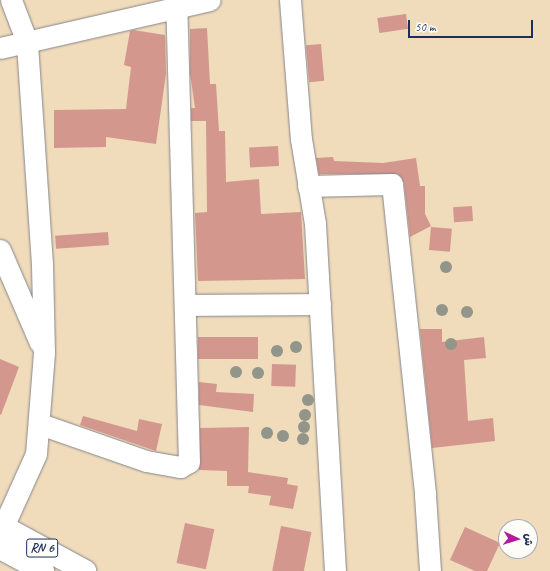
<!DOCTYPE html>
<html>
<head>
<meta charset="utf-8">
<style>
  body { margin:0 }
  #map { position:relative; width:550px; height:571px; overflow:hidden; background:#f0dbba; font-family:Caveat,"Playpen Sans Arabic",sans-serif }
  div>[style] { position:absolute }
  .building>* { inset:0; background:#d3978e; transform-origin:0 0 }
  .roads { filter:drop-shadow(0 0 1px #86858c) drop-shadow(0 0 1px #86858c) }
  .minor>* { height:21px; margin:-10.5px; padding:0 10.5px; transform-origin:10.5px; border-radius:10.5px; background:#fff }
  .major>* { height:22px; margin:-11px; padding:0 11px; transform-origin:11px; border-radius:11px; background:#fff }
  .trees>* { width:12px; height:12px; margin:-6px; border-radius:50%; background:#91958a }
  span { translate:-50% -50%; white-space:nowrap; text-align:center; line-height:1.15; -webkit-text-stroke:4px #fdfcf7; paint-order:stroke }
  .shield-label span { padding:1px 3px; background:#fdfcf7; border:1px solid; border-radius:3px; -webkit-text-stroke-width:0 }
  .shield-label { font-size:13px; color:#1b2f5e; font-weight:700 }
  .north { position:absolute; left:498px; top:519px; width:40px; height:40px; box-sizing:border-box; background:#fdfcf7; border:1px solid #a3aaba; border-radius:50%; rotate:94deg; font-size:11px; font-weight:700; line-height:16px; text-align:center; color:#1b2f5e }
  .north::after { content:''; display:block; margin:auto; width:14px; height:18px; background:#b5179e; clip-path:polygon(50% 0,100% 100%,50% 72%,0 100%) }
  .scale { position:absolute; left:408px; top:20px; width:125px; height:18px; box-sizing:border-box; border:2px solid #1b2f5e; border-top:0; padding-left:5px; font-size:12px; line-height:14px; white-space:nowrap; color:#1b2f5e; -webkit-text-stroke:3px #fdfcf7; paint-order:stroke }
</style>
</head>
<body>
<div id="map">
  <div class="building">
    <div style="left:406px;top:14px;width:15px;height:29px;rotate:82deg"></div>
    <div style="clip-path:polygon(207px 28px,210px 84px,216px 84px,219px 131px,225px 131px,226px 182px,259px 179px,261px 214px,301px 212px,305px 279px,198px 281px,195px 213px,207px 212px,206px 121px,191px 121px,191px 108px,195px 108px,190px 73px,190px 29px)"></div>
    <div style="clip-path:polygon(133px 30px,165px 35px,166px 74px,156px 144px,106px 137px,106px 147px,54px 148px,54px 110px,126px 109px,131px 67px,124px 65px,130px 31px)"></div>
    <div style="left:321px;top:44px;width:37px;height:15px;rotate:85deg"></div>
    <div style="left:278px;top:146px;width:20px;height:29px;rotate:87deg"></div>
    <div style="clip-path:polygon(333px 157px,334px 161px,383px 163px,416px 158px,420px 186px,425px 186px,425px 214px,431px 226px,410px 237px,404px 183px,398px 174px,319px 174px,316px 158px)"></div>
    <div style="left:472px;top:206px;width:15px;height:19px;rotate:86deg"></div>
    <div style="left:431px;top:227px;width:21px;height:23px;rotate:5deg"></div>
    <div style="left:108px;top:232px;width:13px;height:53px;rotate:86deg"></div>
    <div style="clip-path:polygon(420px 329px,442px 329px,442px 342px,484px 337px,486px 358px,464px 360px,468px 421px,493px 418px,495px 441px,432px 448px)"></div>
    <div style="left:198px;top:337px;width:60px;height:22px"></div>
    <div style="clip-path:polygon(0 359px,19px 367px,1px 415px,0 414px)"></div>
    <div style="left:272px;top:364px;width:24px;height:22px;rotate:2deg"></div>
    <div style="clip-path:polygon(199px 382px,217px 384px,216px 392px,254px 394px,253px 412px,199px 405px)"></div>
    <div style="clip-path:polygon(83px 416px,137px 431px,139px 419px,162px 424px,156px 451px,80px 425px)"></div>
    <div style="clip-path:polygon(249px 427px,248px 472px,288px 478px,287px 484px,298px 486px,293px 509px,269px 505px,271px 496px,248px 493px,249px 486px,227px 486px,227px 471px,199px 470px,200px 428px)"></div>
    <div style="left:185px;top:523px;width:30px;height:41px;rotate:12deg"></div>
    <div style="left:281px;top:526px;width:31px;height:46px;rotate:11deg"></div>
    <div style="clip-path:polygon(465px 527px,500px 543px,487px 571px,475px 571px,450px 560px)"></div>
  </div>
  <div class="roads">
    <div class="minor">
      <div style="left:290px;top:0;width:139px;rotate:85.5deg"></div>
      <div style="left:301px;top:139px;width:86px;rotate:80.6deg"></div>
      <div style="left:315px;top:224px;width:348px;rotate:86.7deg"></div>
      <div style="left:0;top:48px;width:215px;rotate:-12.9deg"></div>
      <div style="left:308px;top:186px;width:84px;rotate:-1.4deg"></div>
      <div style="left:392px;top:184px;width:313px;rotate:83.9deg"></div>
      <div style="left:425px;top:495px;width:76px;rotate:86.2deg"></div>
      <div style="left:0;top:250px;width:101px;rotate:66.7deg"></div>
      <div style="left:187px;top:305px;width:133px;rotate:-0.4deg"></div>
      <div style="left:40px;top:424px;width:112px;rotate:19.2deg"></div>
      <div style="left:146px;top:461px;width:35px;rotate:10deg"></div>
      <div style="left:180px;top:467px;width:10px;rotate:-29deg"></div>
      <div style="left:189px;top:462px;width:455px;rotate:-91.6deg"></div>
      <div style="left:3px;top:527px;width:80px;rotate:-65.7deg"></div>
      <div style="left:36px;top:454px;width:101px;rotate:-85.5deg"></div>
      <div style="left:44px;top:353px;width:89px;rotate:-91.3deg"></div>
      <div style="left:42px;top:264px;width:223px;rotate:-93.9deg"></div>
      <div style="left:27px;top:42px;width:45px;rotate:-110.9deg"></div>
    </div>
    <div class="major">
      <div style="left:0;top:525px;width:97px;rotate:28.4deg"></div>
      <div style="left:0;top:548px;width:49px;rotate:28.1deg"></div>
    </div>
  </div>
  <div class="trees">
    <div style="left:446px;top:267px"></div>
    <div style="left:442px;top:310px"></div>
    <div style="left:467px;top:312px"></div>
    <div style="left:451px;top:344px"></div>
    <div style="left:296px;top:347px"></div>
    <div style="left:277px;top:351px"></div>
    <div style="left:236px;top:372px"></div>
    <div style="left:258px;top:373px"></div>
    <div style="left:308px;top:400px"></div>
    <div style="left:305px;top:415px"></div>
    <div style="left:304px;top:427px"></div>
    <div style="left:267px;top:433px"></div>
    <div style="left:283px;top:436px"></div>
    <div style="left:303px;top:439px"></div>
  </div>
  <div class="shield-label">
    <span style="left:42px;top:548px">RN 6</span>
  </div>
  <div class="north">ش</div>
  <div class="scale">50 m</div>
</div>
</body>
</html>
